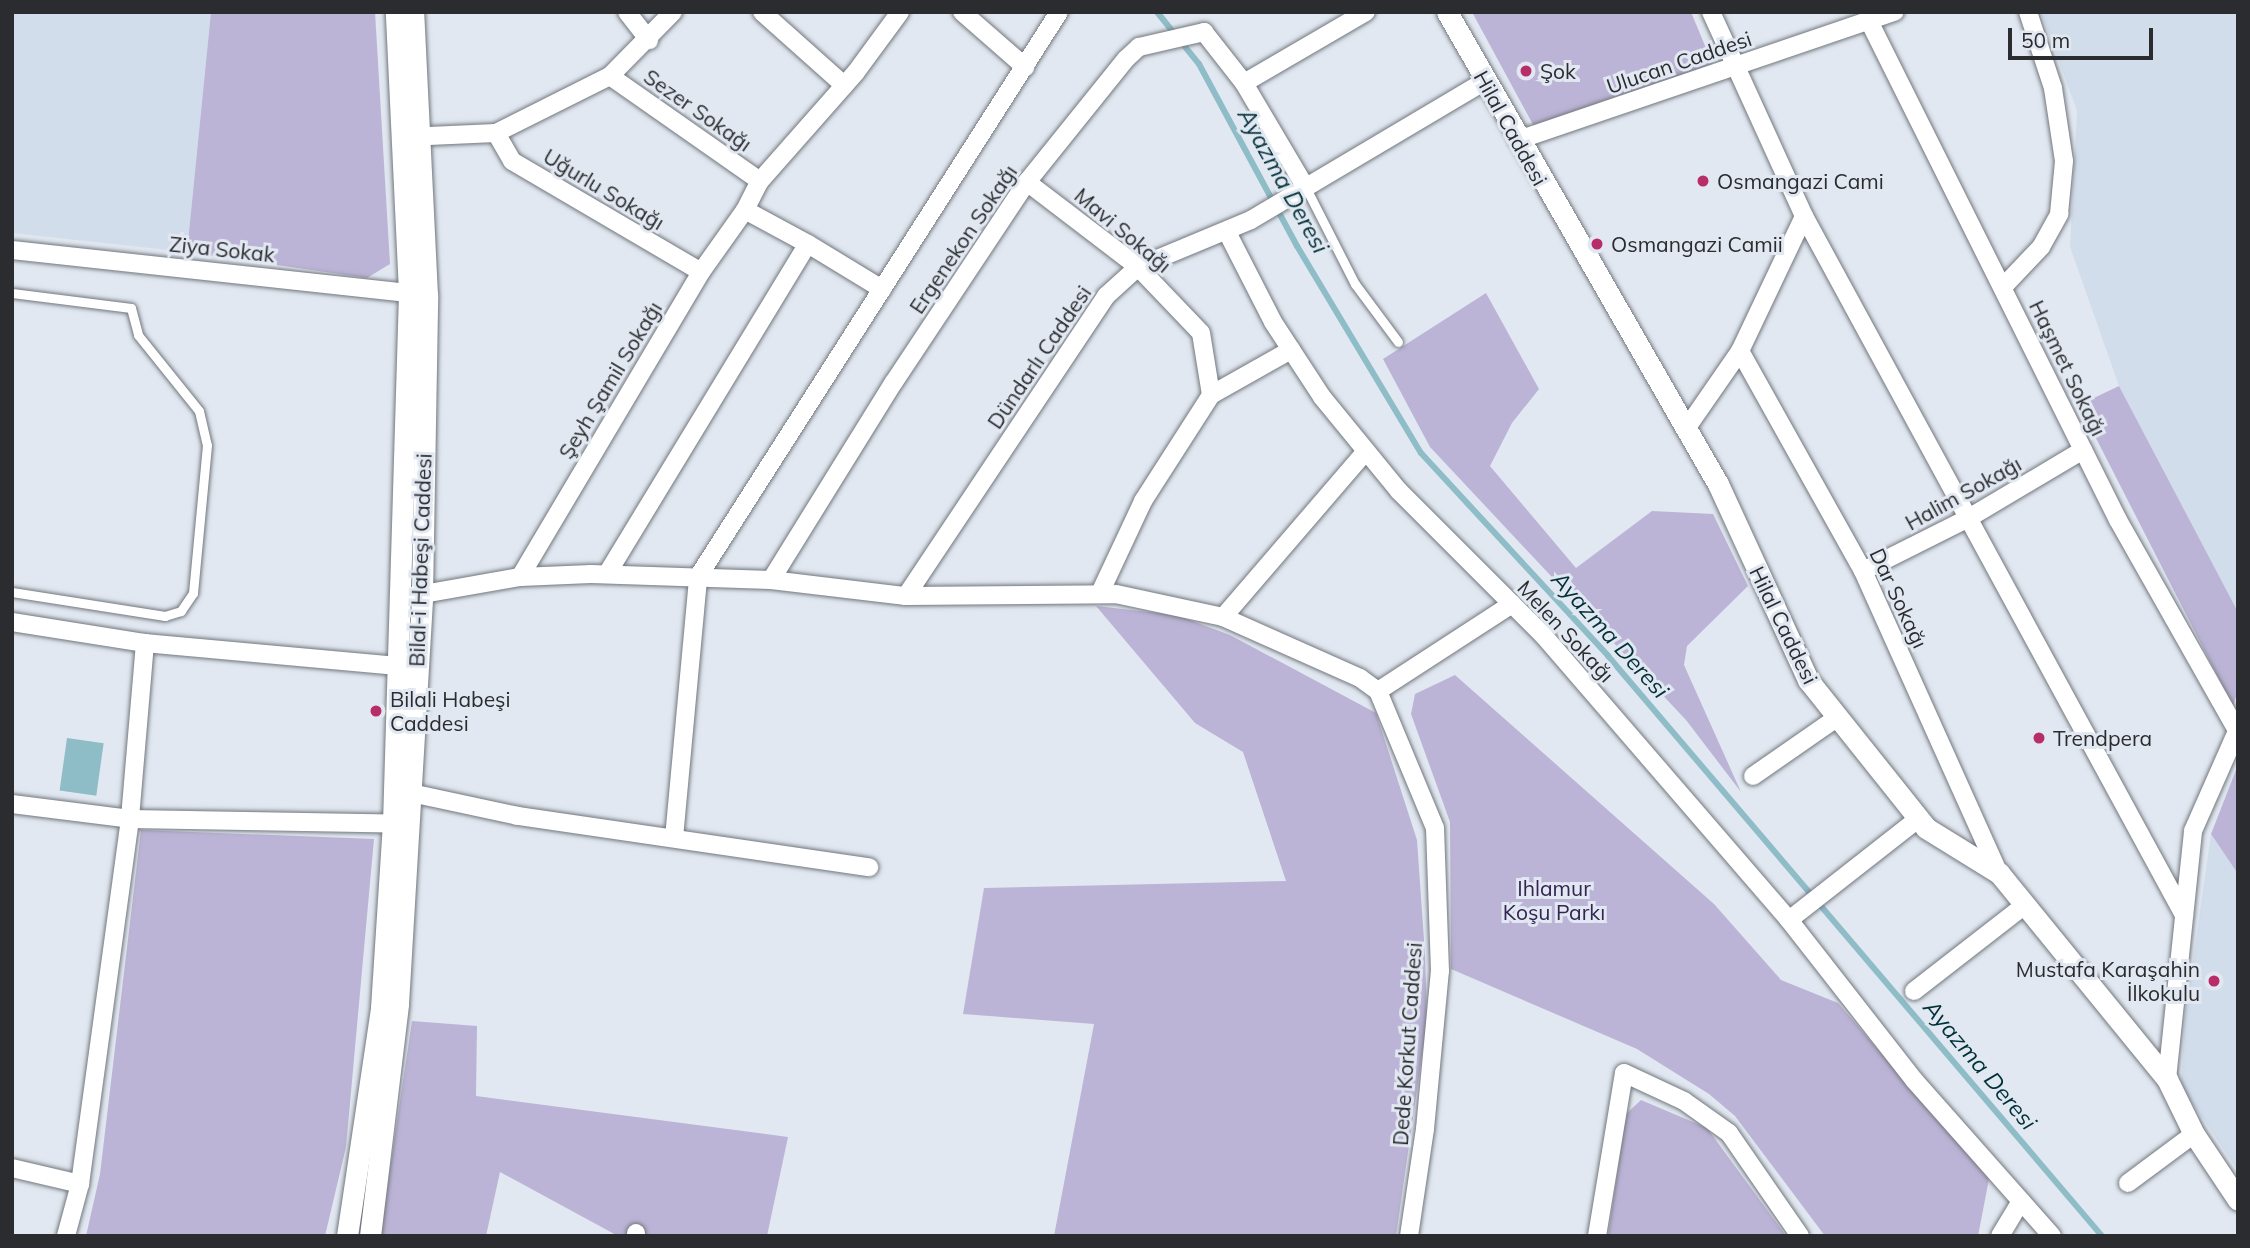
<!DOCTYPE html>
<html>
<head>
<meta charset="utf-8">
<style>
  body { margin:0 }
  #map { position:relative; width:2250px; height:1248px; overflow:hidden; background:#e2e8f1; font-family:Mulish,sans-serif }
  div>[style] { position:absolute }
  .built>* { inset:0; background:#d2ddec }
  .green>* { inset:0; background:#bcb4d6 }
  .water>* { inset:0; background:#8ebcc7; transform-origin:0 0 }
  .stream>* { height:6px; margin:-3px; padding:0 3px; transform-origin:3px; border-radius:3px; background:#8ebcc7 }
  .roads { filter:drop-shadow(0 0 2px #72777e) drop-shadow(0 0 2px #72777e) }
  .service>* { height:9px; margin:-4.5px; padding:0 4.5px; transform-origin:4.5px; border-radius:4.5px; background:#fff }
  .minor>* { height:18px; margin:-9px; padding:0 9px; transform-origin:9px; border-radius:9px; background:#fff }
  .tertiary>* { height:21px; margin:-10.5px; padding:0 10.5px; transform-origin:10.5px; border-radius:10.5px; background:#fff }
  .dots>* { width:19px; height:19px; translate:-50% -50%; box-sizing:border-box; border:4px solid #e2e8f1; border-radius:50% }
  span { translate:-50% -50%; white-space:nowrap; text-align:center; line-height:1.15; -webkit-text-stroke:6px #e2e8f1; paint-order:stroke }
  .street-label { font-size:21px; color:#2a2c2f }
  .poi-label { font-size:21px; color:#2a2c2f }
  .left { translate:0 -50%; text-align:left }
  .right { translate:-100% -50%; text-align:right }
  .park-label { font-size:21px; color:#332452 }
  .water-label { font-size:23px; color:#013038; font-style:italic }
  .frame { position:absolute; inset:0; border:14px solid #2a2c2f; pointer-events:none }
  .scale { position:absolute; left:2008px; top:28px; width:145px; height:32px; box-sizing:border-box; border:4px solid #2a2c2f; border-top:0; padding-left:9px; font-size:21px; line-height:24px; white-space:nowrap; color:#2a2c2f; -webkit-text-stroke:5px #e2e8f1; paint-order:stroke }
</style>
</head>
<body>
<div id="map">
  <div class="built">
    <div style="clip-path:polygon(12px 12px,211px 12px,187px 252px,12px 233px)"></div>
    <div style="clip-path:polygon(2041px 12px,2238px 12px,2238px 612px,2119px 386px,2070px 247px,2077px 111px)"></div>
    <div style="clip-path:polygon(2211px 834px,2238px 874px,2238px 1171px,2181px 1086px,2185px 1017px)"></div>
  </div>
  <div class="green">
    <div style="clip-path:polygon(211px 12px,375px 12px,390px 264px,367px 278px,187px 252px)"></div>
    <div style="clip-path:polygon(1472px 12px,1691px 12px,1713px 65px,1537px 132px)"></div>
    <div style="clip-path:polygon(1486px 293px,1539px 389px,1512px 423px,1490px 466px,1576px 568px,1652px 511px,1713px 514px,1748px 586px,1687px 646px,1684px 665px,1741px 792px,1686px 720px,1430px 447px,1383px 359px)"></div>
    <div style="clip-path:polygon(2119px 386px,2238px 612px,2238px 690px,2233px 706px,2079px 405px)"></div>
    <div style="clip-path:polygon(1096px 606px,1176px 615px,1230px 635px,1376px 713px,1417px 840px,1425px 954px,1427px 1020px,1396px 1236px,1054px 1236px,1094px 1024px,963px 1014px,984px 888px,1286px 881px,1243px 752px,1195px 723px)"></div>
    <div style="clip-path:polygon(1455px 675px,1714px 904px,1781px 980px,1838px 1003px,1989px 1179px,1978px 1236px,1825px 1236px,1735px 1116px,1709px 1094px,1637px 1049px,1451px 969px,1450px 822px,1411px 714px,1415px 694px)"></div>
    <div style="clip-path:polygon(2238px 765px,2238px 874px,2211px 834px)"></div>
    <div style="clip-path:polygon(141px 830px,374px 839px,346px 1147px,325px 1236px,86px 1236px,100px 1174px)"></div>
    <div style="clip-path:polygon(412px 1021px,477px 1026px,476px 1096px,788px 1137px,767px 1236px,618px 1236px,500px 1172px,486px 1236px,380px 1236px)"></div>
    <div style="clip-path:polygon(1641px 1100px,1707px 1128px,1786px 1236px,1608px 1236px,1626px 1114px)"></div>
  </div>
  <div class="water">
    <div style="left:67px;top:738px;width:37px;height:53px;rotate:8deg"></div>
  </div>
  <div class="stream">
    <div style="left:1157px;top:12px;width:67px;rotate:51.1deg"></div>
    <div style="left:1199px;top:64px;width:207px;rotate:61.7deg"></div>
    <div style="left:1297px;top:246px;width:241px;rotate:59.1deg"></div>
    <div style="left:1421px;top:453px;width:276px;rotate:47.3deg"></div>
    <div style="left:1608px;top:656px;width:762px;rotate:49.58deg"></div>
  </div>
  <div class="roads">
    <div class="service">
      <div style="left:1306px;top:188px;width:108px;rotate:63deg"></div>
      <div style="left:1355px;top:284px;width:72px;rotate:53.4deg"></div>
      <div style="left:12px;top:293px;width:120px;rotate:7.2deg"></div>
      <div style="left:131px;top:308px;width:28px;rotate:75deg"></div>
      <div style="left:138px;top:335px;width:97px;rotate:51.2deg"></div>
      <div style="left:199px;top:411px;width:35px;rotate:77deg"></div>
      <div style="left:207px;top:445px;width:149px;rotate:95.4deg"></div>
      <div style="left:193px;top:593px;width:22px;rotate:124deg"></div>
      <div style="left:181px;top:611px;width:17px;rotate:163deg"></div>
      <div style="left:165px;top:616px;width:155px;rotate:-171.1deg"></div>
    </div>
    <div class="minor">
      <div style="left:627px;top:12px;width:36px;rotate:52deg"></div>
      <div style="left:762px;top:12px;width:110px;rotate:41.7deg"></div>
      <div style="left:962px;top:12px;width:84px;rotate:41.1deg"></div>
      <div style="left:1711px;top:12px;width:224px;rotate:65.5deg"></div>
      <div style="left:1869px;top:21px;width:558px;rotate:63.48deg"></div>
      <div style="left:2118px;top:520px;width:241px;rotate:60.5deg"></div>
      <div style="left:610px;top:76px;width:183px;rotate:35deg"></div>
      <div style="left:496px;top:133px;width:32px;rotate:60deg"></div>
      <div style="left:512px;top:161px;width:219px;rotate:30.4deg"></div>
      <div style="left:406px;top:137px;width:90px;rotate:-2.5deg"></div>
      <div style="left:496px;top:133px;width:127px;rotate:-26.6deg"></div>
      <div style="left:610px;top:76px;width:90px;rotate:-45.5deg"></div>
      <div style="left:1518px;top:140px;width:398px;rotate:-18.8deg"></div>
      <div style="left:1027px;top:182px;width:140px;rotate:37.4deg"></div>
      <div style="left:1138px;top:267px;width:91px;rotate:46.3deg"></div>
      <div style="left:1201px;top:333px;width:63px;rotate:80.8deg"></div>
      <div style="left:1306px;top:188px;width:122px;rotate:-120.6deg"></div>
      <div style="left:1244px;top:83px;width:141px;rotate:-30.2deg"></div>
      <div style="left:745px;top:210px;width:33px;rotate:-63deg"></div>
      <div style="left:760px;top:181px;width:145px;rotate:-48.6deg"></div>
      <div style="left:856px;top:72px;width:74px;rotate:-53.7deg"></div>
      <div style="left:1227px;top:232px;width:101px;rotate:62.9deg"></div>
      <div style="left:1273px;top:322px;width:90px;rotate:56.8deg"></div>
      <div style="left:1322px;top:397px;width:122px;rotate:50.7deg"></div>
      <div style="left:1399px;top:491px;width:204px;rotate:45deg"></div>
      <div style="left:1543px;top:635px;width:376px;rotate:49.2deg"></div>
      <div style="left:1789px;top:920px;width:203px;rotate:52deg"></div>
      <div style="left:1914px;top:1080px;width:208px;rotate:48.5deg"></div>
      <div style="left:12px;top:250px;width:410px;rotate:6.2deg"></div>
      <div style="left:2003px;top:287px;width:55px;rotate:-46.5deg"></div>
      <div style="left:2041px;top:247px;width:38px;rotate:-61deg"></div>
      <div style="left:2059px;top:214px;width:53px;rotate:-84.6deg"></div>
      <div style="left:2064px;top:161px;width:74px;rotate:-98.6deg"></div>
      <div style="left:2053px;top:88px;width:80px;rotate:-108.2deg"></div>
      <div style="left:1740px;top:351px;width:252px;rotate:60.8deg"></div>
      <div style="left:1863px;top:571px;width:331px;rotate:65.8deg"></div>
      <div style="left:1686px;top:429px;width:95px;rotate:-55.3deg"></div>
      <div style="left:1740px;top:351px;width:149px;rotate:-64.6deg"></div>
      <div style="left:1804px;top:216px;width:796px;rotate:61.47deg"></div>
      <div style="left:1366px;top:451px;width:219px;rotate:130.7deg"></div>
      <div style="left:1223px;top:617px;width:150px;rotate:24deg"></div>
      <div style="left:1360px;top:678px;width:22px;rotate:36deg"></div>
      <div style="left:1863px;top:571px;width:116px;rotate:-26.6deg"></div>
      <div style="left:1967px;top:519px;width:135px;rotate:-30.7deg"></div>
      <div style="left:607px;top:574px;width:386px;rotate:-58.7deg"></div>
      <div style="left:808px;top:244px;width:87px;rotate:31.3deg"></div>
      <div style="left:520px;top:577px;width:355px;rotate:-59.3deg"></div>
      <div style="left:701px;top:272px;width:76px;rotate:-54.6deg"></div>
      <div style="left:745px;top:210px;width:72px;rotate:28.4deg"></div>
      <div style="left:771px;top:580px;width:233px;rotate:-58.2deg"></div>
      <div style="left:894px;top:382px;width:240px;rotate:-56.4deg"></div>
      <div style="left:1027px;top:182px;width:158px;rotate:-51.2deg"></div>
      <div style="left:1126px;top:59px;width:18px;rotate:-43deg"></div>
      <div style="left:1139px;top:47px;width:67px;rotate:-13deg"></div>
      <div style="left:1204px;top:32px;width:65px;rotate:51.9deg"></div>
      <div style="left:1100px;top:593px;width:102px;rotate:-64.9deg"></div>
      <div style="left:1143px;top:501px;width:126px;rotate:-57.3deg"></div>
      <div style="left:1211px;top:395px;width:92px;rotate:-29.4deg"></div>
      <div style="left:412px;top:596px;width:110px;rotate:-10deg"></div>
      <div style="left:520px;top:577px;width:71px;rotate:-2.4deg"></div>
      <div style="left:591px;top:574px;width:180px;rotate:1.9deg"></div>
      <div style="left:771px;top:580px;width:136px;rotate:6.8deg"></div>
      <div style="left:906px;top:596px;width:361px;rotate:-56.3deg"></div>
      <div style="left:1106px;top:296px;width:43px;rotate:-42.2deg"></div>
      <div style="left:1138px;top:267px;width:122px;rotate:-22.6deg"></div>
      <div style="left:1251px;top:220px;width:272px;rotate:-30.7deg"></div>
      <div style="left:906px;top:596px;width:210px;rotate:-0.5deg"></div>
      <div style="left:1116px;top:594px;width:109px;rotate:12.1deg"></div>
      <div style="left:12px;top:622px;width:135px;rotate:9deg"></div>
      <div style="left:145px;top:643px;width:264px;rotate:5.2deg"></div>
      <div style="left:145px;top:643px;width:177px;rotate:94.9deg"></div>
      <div style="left:130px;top:819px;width:275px;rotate:1deg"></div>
      <div style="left:1753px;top:776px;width:103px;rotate:-34.8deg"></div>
      <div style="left:411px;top:793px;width:109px;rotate:12.1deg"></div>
      <div style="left:518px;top:816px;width:355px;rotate:8.3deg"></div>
      <div style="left:12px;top:804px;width:119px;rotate:7.2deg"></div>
      <div style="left:130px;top:819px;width:368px;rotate:97.8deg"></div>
      <div style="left:80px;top:1184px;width:54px;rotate:105.1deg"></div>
      <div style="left:674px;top:838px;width:262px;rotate:-84.7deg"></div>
      <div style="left:698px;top:577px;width:670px;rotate:-57.42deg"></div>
      <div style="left:1789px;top:920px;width:164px;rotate:-38.1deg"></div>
      <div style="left:1914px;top:991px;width:140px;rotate:-37.8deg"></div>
      <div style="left:2167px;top:1079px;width:249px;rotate:-84deg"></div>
      <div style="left:2193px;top:831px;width:111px;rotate:-66.2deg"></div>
      <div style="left:12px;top:1168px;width:70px;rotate:13.2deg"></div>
      <div style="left:2128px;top:1183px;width:82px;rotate:-36.6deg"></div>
      <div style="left:636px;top:1236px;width:3px;rotate:-90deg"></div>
      <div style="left:1409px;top:1236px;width:108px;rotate:-81.5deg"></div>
      <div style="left:1425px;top:1129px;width:159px;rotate:-84.6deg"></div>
      <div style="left:1440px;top:971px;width:143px;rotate:-92deg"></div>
      <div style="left:1435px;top:828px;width:148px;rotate:-112.6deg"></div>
      <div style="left:1378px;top:691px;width:160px;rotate:-33deg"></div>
      <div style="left:1597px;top:1236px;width:165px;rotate:-80.6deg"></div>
      <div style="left:1624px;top:1073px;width:66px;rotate:25deg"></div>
      <div style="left:1684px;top:1101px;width:55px;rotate:35.4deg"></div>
      <div style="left:1729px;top:1133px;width:125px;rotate:55.4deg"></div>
      <div style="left:2000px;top:1236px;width:41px;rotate:-59deg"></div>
    </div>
    <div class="tertiary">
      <div style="left:1447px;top:12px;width:544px;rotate:60.14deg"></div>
      <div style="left:1718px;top:484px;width:216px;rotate:65.3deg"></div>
      <div style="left:1808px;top:680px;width:189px;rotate:51.4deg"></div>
      <div style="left:1926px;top:828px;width:86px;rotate:31.7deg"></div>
      <div style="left:1999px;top:873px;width:266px;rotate:50.8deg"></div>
      <div style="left:2167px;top:1079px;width:61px;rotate:63.9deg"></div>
      <div style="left:2194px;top:1134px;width:79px;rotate:56.3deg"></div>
      <div style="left:347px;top:1236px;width:231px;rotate:-81.5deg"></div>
      <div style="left:381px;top:1008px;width:185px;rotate:-86.3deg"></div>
      <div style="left:393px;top:823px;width:531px;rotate:-88.27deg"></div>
      <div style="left:409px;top:292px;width:280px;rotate:-92.7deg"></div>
      <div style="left:370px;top:1236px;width:234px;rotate:-83.1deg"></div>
      <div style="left:398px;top:1004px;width:410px;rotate:-86.6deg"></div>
      <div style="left:422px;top:595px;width:300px;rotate:-89deg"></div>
      <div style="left:427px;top:295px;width:283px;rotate:-92.8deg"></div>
    </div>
  </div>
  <div class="dots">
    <div style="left:1526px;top:71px;background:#b72d6a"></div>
    <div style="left:1703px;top:181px;background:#b72d6a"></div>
    <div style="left:1597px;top:244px;background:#b72d6a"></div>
    <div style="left:376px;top:711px;background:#b72d6a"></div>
    <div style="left:2039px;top:738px;background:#b72d6a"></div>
    <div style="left:2214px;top:981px;background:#b72d6a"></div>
  </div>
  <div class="street-label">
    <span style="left:1679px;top:62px;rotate:-19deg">Ulucan Caddesi</span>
    <span style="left:698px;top:110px;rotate:35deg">Sezer Sokağı</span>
    <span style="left:1511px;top:128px;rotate:61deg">Hilal Caddesi</span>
    <span style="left:604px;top:189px;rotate:31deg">Uğurlu Sokağı</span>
    <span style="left:1123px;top:230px;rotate:40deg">Mavi Sokağı</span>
    <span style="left:963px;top:239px;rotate:-56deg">Ergenekon Sokağı</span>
    <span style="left:222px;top:249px;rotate:6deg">Ziya Sokak</span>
    <span style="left:1039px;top:357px;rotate:-56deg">Dündarlı Caddesi</span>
    <span style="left:2068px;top:368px;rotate:64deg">Haşmet Sokağı</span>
    <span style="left:610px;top:380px;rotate:-59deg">Şeyh Şamil Sokağı</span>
    <span style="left:1963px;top:493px;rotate:-29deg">Halim Sokağı</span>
    <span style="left:420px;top:560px;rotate:-88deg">Bilal-i Habeşi Caddesi</span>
    <span style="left:1899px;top:598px;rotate:65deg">Dar Sokağı</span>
    <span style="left:1784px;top:625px;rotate:64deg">Hilal Caddesi</span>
    <span style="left:1566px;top:631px;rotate:47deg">Melen Sokağı</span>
    <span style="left:1407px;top:1044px;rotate:-86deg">Dede Korkut Caddesi</span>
  </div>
  <div class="poi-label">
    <span class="left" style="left:1540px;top:71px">Şok</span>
    <span class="left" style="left:1717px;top:181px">Osmangazi Cami</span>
    <span class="left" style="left:1611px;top:244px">Osmangazi Camii</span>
    <span class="left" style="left:390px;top:711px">Bilali Habeşi<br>Caddesi</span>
    <span class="left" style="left:2053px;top:738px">Trendpera</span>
    <span class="right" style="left:2200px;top:981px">Mustafa Karaşahin<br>İlkokulu</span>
  </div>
  <div class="park-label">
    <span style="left:1554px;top:900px">Ihlamur<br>Koşu Parkı</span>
  </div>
  <div class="water-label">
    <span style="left:1283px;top:181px;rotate:61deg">Ayazma Deresi</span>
    <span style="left:1610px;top:635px;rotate:48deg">Ayazma Deresi</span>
    <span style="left:1980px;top:1065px;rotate:50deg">Ayazma Deresi</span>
  </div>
  <div class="frame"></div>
  <div class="scale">50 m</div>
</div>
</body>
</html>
